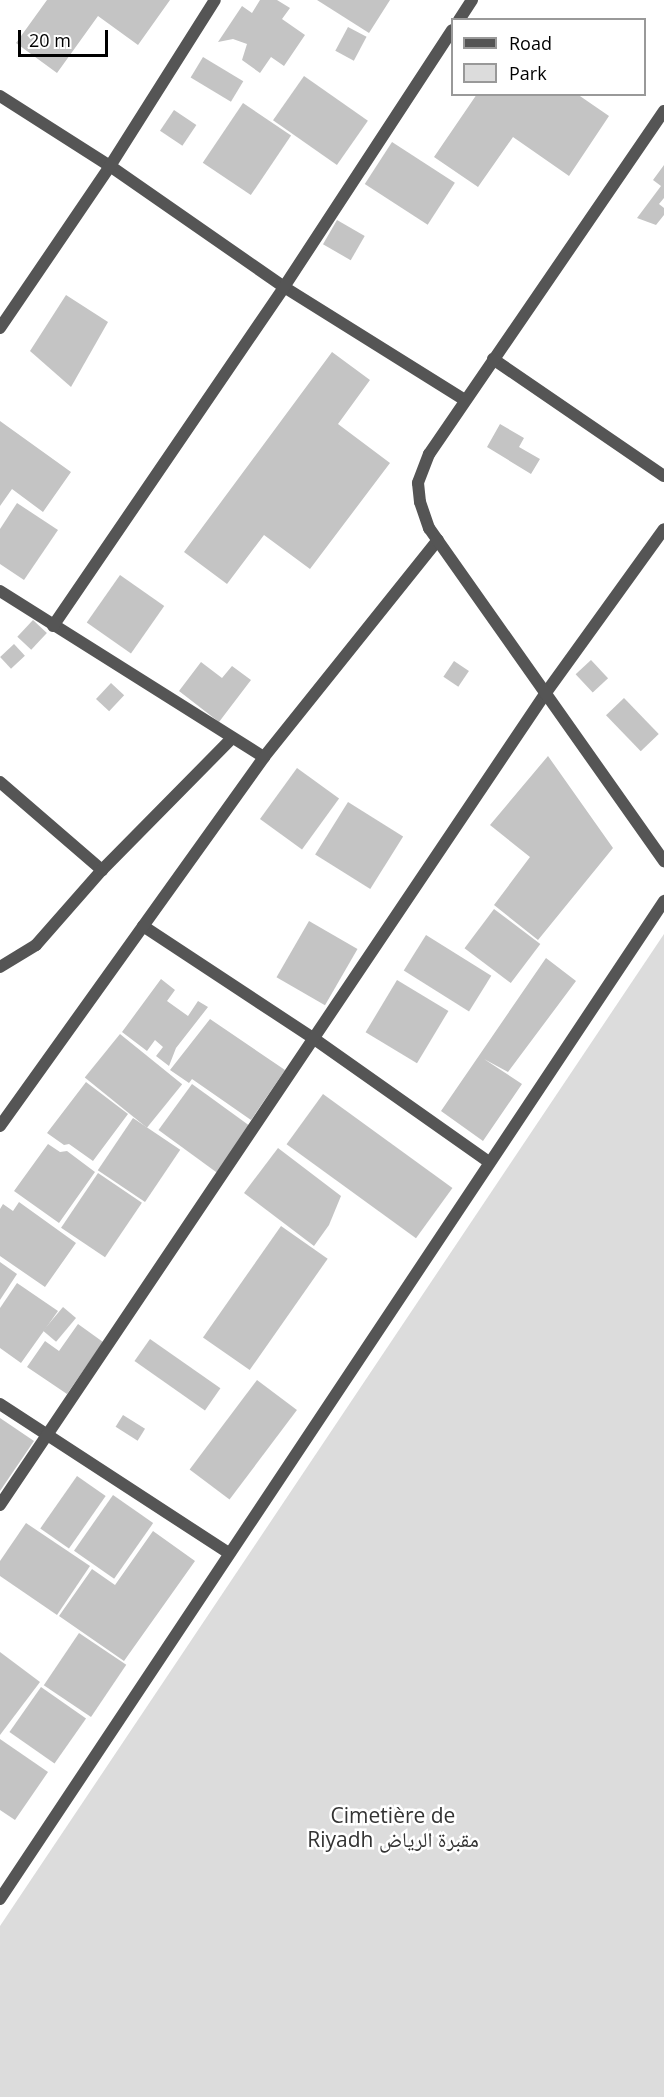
<!DOCTYPE html>
<html>
<head>
<meta charset="utf-8">
<style>
  body { margin:0 }
  #map { position:relative; width:664px; height:2097px; overflow:hidden; background:#fff; font-family:"Open Sans","Noto Naskh Arabic",sans-serif }
  div>[style] { position:absolute }
  .green>* { inset:0; background:#dcdcdc }
  .building>* { inset:0; background:#c4c4c4; transform-origin:0 0 }
  .minor>* { height:12px; margin:-6px; padding:0 6px; transform-origin:6px; border-radius:6px; background:#555 }
  .tertiary>* { height:12px; margin:-6px; padding:0 6px; transform-origin:6px; border-radius:6px; background:#555 }
  span { translate:-50% -50%; white-space:nowrap; text-align:center; line-height:1.15; -webkit-text-stroke:5px #fff; paint-order:stroke }
  .park-label { font-size:21px; color:#333 }
  .legend { position:absolute; left:451px; top:18px; width:195px; height:78px; box-sizing:border-box; background:#fff; border:2px solid #999; margin:0; padding:8px 10px; list-style:none; font-size:18px; color:#000 }
  .legend li { display:flex; align-items:center; gap:12px; height:30px }
  .legend b { width:30px; border:2px solid #999 }
  .scale { position:absolute; left:18px; top:30px; width:90px; height:27px; box-sizing:border-box; border:3px solid #000; border-top:0; padding-left:8px; font-size:18px; line-height:21px; white-space:nowrap; color:#000; -webkit-text-stroke:4px #fff; paint-order:stroke }
</style>
</head>
<body>
<div id="map">
  <div class="green">
    <div style="clip-path:polygon(664px 934px,664px 2097px,0 2097px,0 1926px)"></div>
  </div>
  <div class="building">
    <div style="clip-path:polygon(47px 0,170px 0,138px 45px,98px 16px,57px 73px,16px 43px)"></div>
    <div style="clip-path:polygon(260px 0,277px 0,290px 8px,282px 19px,305px 35px,284px 66px,271px 57px,260px 73px,242px 60px,247px 44px,233px 39px,218px 42px,242px 6px,252px 13px)"></div>
    <div style="clip-path:polygon(317px 0,390px 0,369px 33px)"></div>
    <div style="left:348px;top:27px;width:21px;height:27px;rotate:28deg"></div>
    <div style="left:203px;top:57px;width:47px;height:24px;rotate:31deg"></div>
    <div style="left:304px;top:76px;width:78px;height:54px;rotate:35deg"></div>
    <div style="clip-path:polygon(477px 94px,577px 94px,609px 116px,569px 176px,513px 137px,478px 187px,434px 157px)"></div>
    <div style="left:243px;top:103px;width:58px;height:72px;rotate:34deg"></div>
    <div style="left:174px;top:110px;width:27px;height:25px;rotate:34deg"></div>
    <div style="left:392px;top:142px;width:75px;height:50px;rotate:33deg"></div>
    <div style="clip-path:polygon(664px 165px,664px 198px,659px 204px,664px 208px,664px 215px,656px 225px,637px 218px,661px 186px,653px 180px)"></div>
    <div style="left:337px;top:220px;width:32px;height:28px;rotate:30deg"></div>
    <div style="clip-path:polygon(66px 295px,108px 322px,71px 387px,30px 351px)"></div>
    <div style="clip-path:polygon(332px 352px,370px 380px,338px 424px,390px 463px,310px 569px,264px 535px,227px 584px,184px 552px)"></div>
    <div style="clip-path:polygon(0 421px,71px 472px,43px 512px,12px 489px,0 506px)"></div>
    <div style="clip-path:polygon(500px 424px,524px 438px,519px 447px,540px 459px,531px 474px,487px 447px)"></div>
    <div style="clip-path:polygon(17px 503px,58px 530px,24px 580px,0 564px,0 529px)"></div>
    <div style="left:120px;top:575px;width:54px;height:58px;rotate:35deg"></div>
    <div style="left:33px;top:620px;width:19px;height:23px;rotate:43deg"></div>
    <div style="left:14px;top:644px;width:16px;height:19px;rotate:47deg"></div>
    <div style="left:591px;top:660px;width:25px;height:21px;rotate:47deg"></div>
    <div style="left:454px;top:661px;width:18px;height:19px;rotate:34deg"></div>
    <div style="clip-path:polygon(201px 662px,222px 678px,232px 666px,251px 680px,219px 722px,179px 691px)"></div>
    <div style="left:111px;top:683px;width:18px;height:22px;rotate:43deg"></div>
    <div style="left:624px;top:698px;width:50px;height:25px;rotate:46deg"></div>
    <div style="clip-path:polygon(548px 756px,613px 848px,538px 940px,494px 905px,530px 857px,490px 825px)"></div>
    <div style="left:297px;top:768px;width:52px;height:63px;rotate:36deg"></div>
    <div style="left:348px;top:802px;width:65px;height:62px;rotate:32deg"></div>
    <div style="left:494px;top:909px;width:58px;height:49px;rotate:37deg"></div>
    <div style="left:309px;top:921px;width:56px;height:65px;rotate:30deg"></div>
    <div style="left:426px;top:935px;width:77px;height:42px;rotate:32deg"></div>
    <div style="clip-path:polygon(546px 958px,576px 981px,508px 1072px,484px 1059px,522px 1084px,483px 1141px,441px 1111px)"></div>
    <div style="clip-path:polygon(161px 979px,175px 990px,167px 1001px,188px 1016px,198px 1001px,208px 1007px,176px 1048px,169px 1066px,156px 1056px,163px 1047px,155px 1040px,147px 1051px,122px 1032px)"></div>
    <div style="left:397px;top:980px;width:60px;height:61px;rotate:31deg"></div>
    <div style="clip-path:polygon(210px 1019px,285px 1070px,251px 1120px,192px 1079px,189px 1083px,170px 1070px)"></div>
    <div style="left:120px;top:1034px;width:80px;height:56px;rotate:39deg"></div>
    <div style="clip-path:polygon(86px 1082px,128px 1114px,93px 1161px,69px 1144px,64px 1145px,47px 1133px)"></div>
    <div style="left:192px;top:1084px;width:72px;height:57px;rotate:36deg"></div>
    <div style="left:323px;top:1094px;width:160px;height:62px;rotate:36deg"></div>
    <div style="left:133px;top:1118px;width:57px;height:63px;rotate:34deg"></div>
    <div style="clip-path:polygon(48px 1144px,60px 1152px,67px 1151px,95px 1172px,59px 1223px,14px 1191px)"></div>
    <div style="clip-path:polygon(278px 1148px,341px 1196px,329px 1225px,314px 1246px,244px 1193px)"></div>
    <div style="left:98px;top:1173px;width:53px;height:66px;rotate:34deg"></div>
    <div style="clip-path:polygon(19px 1202px,76px 1243px,45px 1287px,0 1256px,0 1209px,3px 1204px,13px 1211px)"></div>
    <div style="left:281px;top:1226px;width:57px;height:136px;rotate:35deg"></div>
    <div style="clip-path:polygon(0 1262px,17px 1274px,0 1300px)"></div>
    <div style="clip-path:polygon(17px 1283px,58px 1311px,21px 1363px,0 1348px,0 1308px)"></div>
    <div style="left:63px;top:1307px;width:17px;height:31px;rotate:40deg"></div>
    <div style="clip-path:polygon(78px 1324px,103px 1342px,67px 1394px,27px 1367px,45px 1341px,59px 1351px)"></div>
    <div style="left:150px;top:1339px;width:86px;height:27px;rotate:35deg"></div>
    <div style="left:257px;top:1380px;width:50px;height:112px;rotate:37deg"></div>
    <div style="left:123px;top:1415px;width:26px;height:14px;rotate:32deg"></div>
    <div style="clip-path:polygon(0 1418px,34px 1441px,0 1491px)"></div>
    <div style="left:77px;top:1476px;width:35px;height:64px;rotate:35deg"></div>
    <div style="left:113px;top:1495px;width:49px;height:68px;rotate:35deg"></div>
    <div style="clip-path:polygon(26px 1523px,90px 1566px,57px 1615px,0 1576px,0 1561px)"></div>
    <div style="clip-path:polygon(153px 1531px,195px 1561px,124px 1661px,59px 1616px,92px 1569px,115px 1585px)"></div>
    <div style="left:79px;top:1633px;width:57px;height:63px;rotate:34deg"></div>
    <div style="clip-path:polygon(0 1652px,40px 1682px,0 1735px)"></div>
    <div style="left:41px;top:1687px;width:55px;height:55px;rotate:35deg"></div>
    <div style="clip-path:polygon(0 1739px,48px 1772px,15px 1820px,0 1810px)"></div>
  </div>
  <div class="minor">
    <div style="left:459px;top:20px;width:24px;rotate:-57deg"></div>
    <div style="left:0;top:96px;width:130px;rotate:32.5deg"></div>
    <div style="left:110px;top:166px;width:212px;rotate:34.8deg"></div>
    <div style="left:284px;top:287px;width:213px;rotate:32deg"></div>
    <div style="left:0;top:328px;width:196px;rotate:-55.8deg"></div>
    <div style="left:110px;top:166px;width:196px;rotate:-57.7deg"></div>
    <div style="left:493px;top:359px;width:207px;rotate:34.4deg"></div>
    <div style="left:0;top:591px;width:312px;rotate:32.2deg"></div>
    <div style="left:53px;top:626px;width:410px;rotate:-55.7deg"></div>
    <div style="left:284px;top:287px;width:307px;rotate:-56.8deg"></div>
    <div style="left:0;top:782px;width:135px;rotate:40.8deg"></div>
    <div style="left:143px;top:926px;width:204px;rotate:33.4deg"></div>
    <div style="left:313px;top:1038px;width:215px;rotate:35.2deg"></div>
    <div style="left:0;top:967px;width:42px;rotate:-31.4deg"></div>
    <div style="left:36px;top:945px;width:100px;rotate:-48.7deg"></div>
    <div style="left:102px;top:870px;width:185px;rotate:-45.4deg"></div>
    <div style="left:0;top:1126px;width:454px;rotate:-54.4deg"></div>
    <div style="left:264px;top:757px;width:278px;rotate:-51.3deg"></div>
    <div style="left:0;top:1404px;width:273px;rotate:33.1deg"></div>
    <div style="left:0;top:1505px;width:977px;rotate:-56.1deg"></div>
    <div style="left:545px;top:694px;width:203px;rotate:-54.2deg"></div>
    <div style="left:0;top:1899px;width:1199px;rotate:-56.36deg"></div>
  </div>
  <div class="tertiary">
    <div style="left:664px;top:111px;width:416px;rotate:124.4deg"></div>
    <div style="left:429px;top:454px;width:31px;rotate:111deg"></div>
    <div style="left:418px;top:483px;width:19px;rotate:84deg"></div>
    <div style="left:420px;top:502px;width:28px;rotate:71deg"></div>
    <div style="left:429px;top:528px;width:408px;rotate:54.8deg"></div>
  </div>
  <div class="park-label">
    <span style="left:393px;top:1827px">Cimetière de<br>Riyadh مقبرة الرياض</span>
  </div>
  <ul class="legend">
  <li><b style="height:8px;background:#555"></b>Road</li>
  <li><b style="height:16px;background:#dcdcdc"></b>Park</li>
  </ul>
  <div class="scale">20 m</div>
</div>
</body>
</html>
